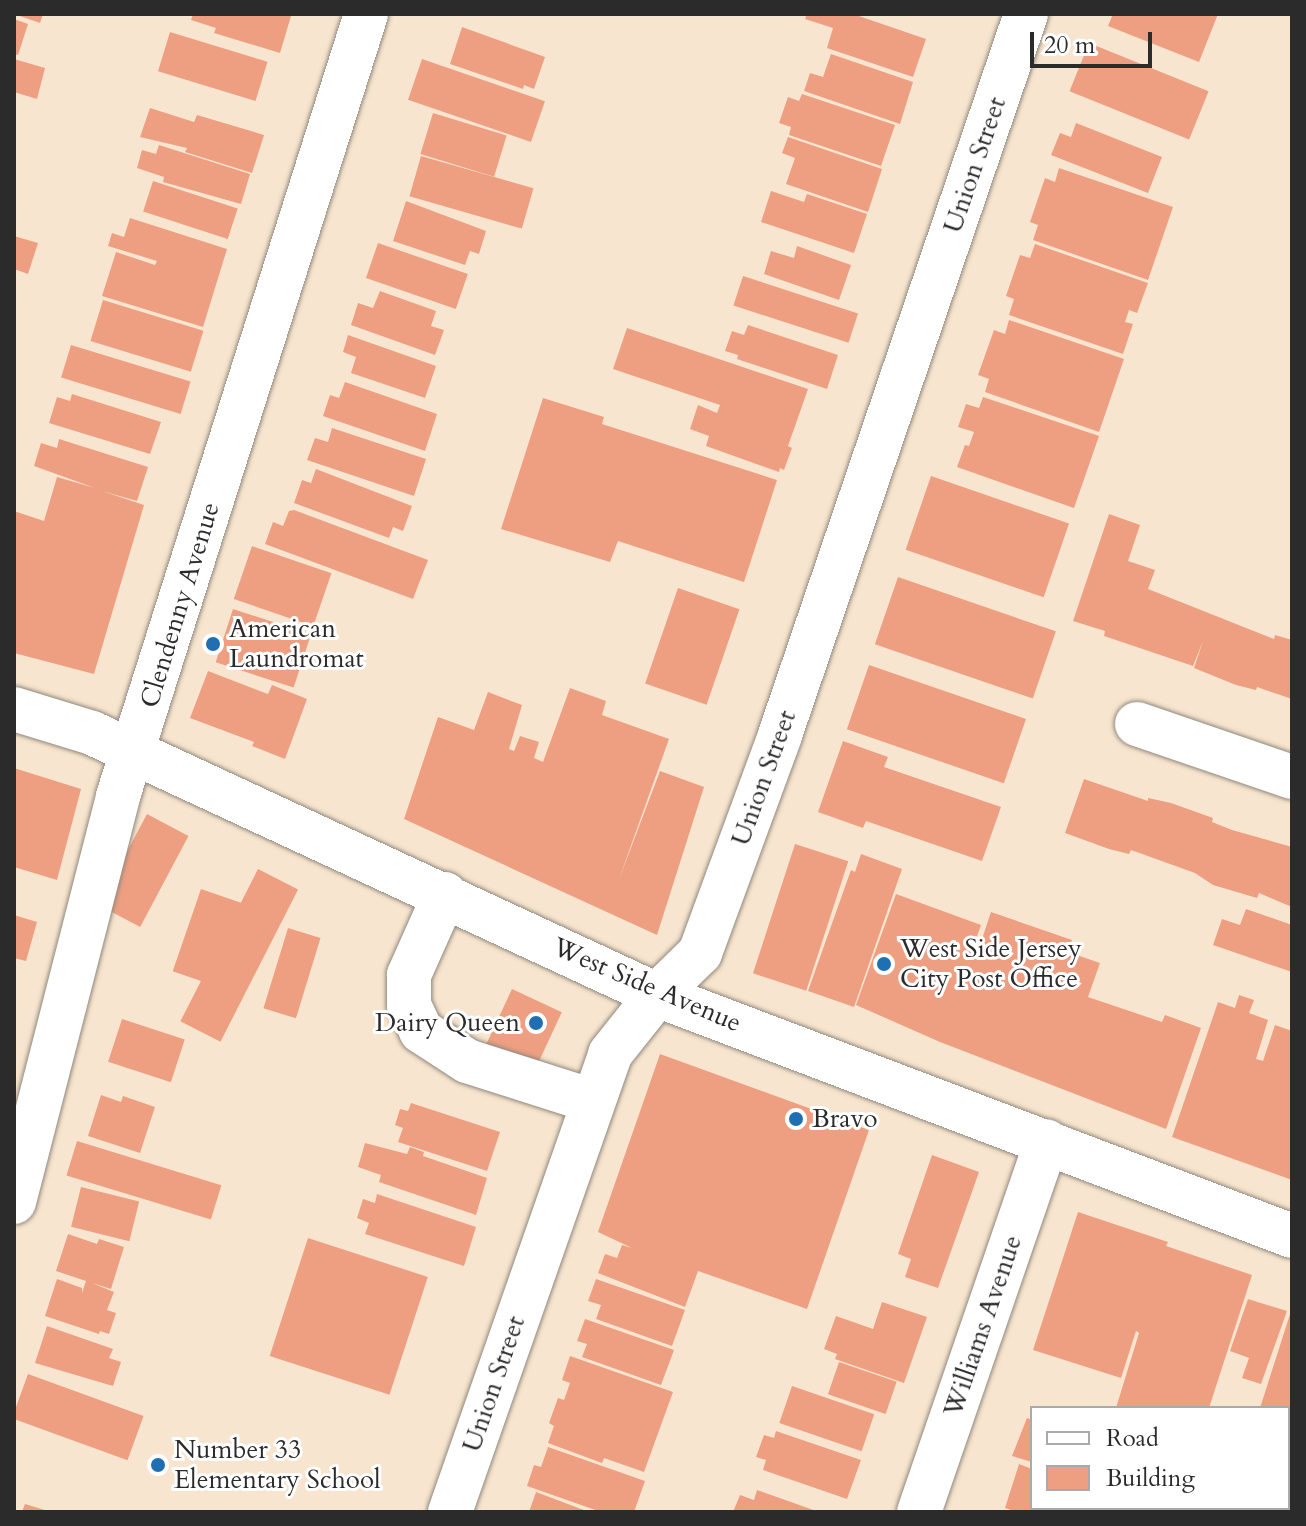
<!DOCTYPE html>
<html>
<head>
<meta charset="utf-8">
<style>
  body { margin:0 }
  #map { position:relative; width:1306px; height:1526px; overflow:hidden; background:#f7e5cf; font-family:Cardo,serif }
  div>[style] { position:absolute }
  .building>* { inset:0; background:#ee9f82; transform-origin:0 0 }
  .roads { filter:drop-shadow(0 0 2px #91887d) drop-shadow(0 0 2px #91887d) }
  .minor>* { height:44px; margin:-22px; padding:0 22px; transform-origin:22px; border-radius:22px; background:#fff }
  .major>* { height:44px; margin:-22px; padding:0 22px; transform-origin:22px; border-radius:22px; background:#fff }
  .dots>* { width:22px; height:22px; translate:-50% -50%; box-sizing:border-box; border:4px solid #fff; border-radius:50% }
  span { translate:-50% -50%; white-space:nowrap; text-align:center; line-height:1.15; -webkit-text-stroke:6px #fff; paint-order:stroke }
  .street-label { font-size:26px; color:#2b2b2b }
  .poi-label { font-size:26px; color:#2b2b2b }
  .left { translate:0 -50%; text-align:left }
  .right { translate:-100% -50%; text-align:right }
  .frame { position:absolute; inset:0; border:16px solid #2b2b2b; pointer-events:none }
  .legend { position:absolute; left:1030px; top:1406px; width:260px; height:104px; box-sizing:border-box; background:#fff; border:2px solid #aaa; margin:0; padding:10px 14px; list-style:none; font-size:24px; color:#2b2b2b }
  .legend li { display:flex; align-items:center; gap:16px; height:40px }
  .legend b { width:40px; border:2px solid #aaa }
  .scale { position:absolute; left:1030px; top:32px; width:122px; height:36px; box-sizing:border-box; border:4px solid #2b2b2b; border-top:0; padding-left:10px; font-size:24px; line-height:28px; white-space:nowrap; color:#2b2b2b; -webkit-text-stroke:6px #fff; paint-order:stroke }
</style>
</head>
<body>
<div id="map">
  <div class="building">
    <div style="clip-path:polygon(14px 14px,43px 14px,40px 23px)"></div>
    <div style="clip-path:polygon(193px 14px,285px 14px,291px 16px,280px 53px,214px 33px,216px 28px,191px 20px)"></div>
    <div style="clip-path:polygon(807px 14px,853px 14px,926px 39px,913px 77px,827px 48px,833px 28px,805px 19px)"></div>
    <div style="clip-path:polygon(1113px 14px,1218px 14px,1199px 62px,1108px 26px)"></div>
    <div style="clip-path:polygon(14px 19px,28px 24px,18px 55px,14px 54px)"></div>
    <div style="clip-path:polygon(462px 27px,545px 57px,534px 89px,524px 85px,523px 89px,450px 64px)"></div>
    <div style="left:170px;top:32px;width:102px;height:41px;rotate:17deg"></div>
    <div style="left:1089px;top:43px;width:129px;height:52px;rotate:22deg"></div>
    <div style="clip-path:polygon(831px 54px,913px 82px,900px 124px,804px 91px,810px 73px,823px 77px)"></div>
    <div style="clip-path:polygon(14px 59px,45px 68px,37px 99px,14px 92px)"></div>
    <div style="left:422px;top:59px;width:130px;height:43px;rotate:19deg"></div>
    <div style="clip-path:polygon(802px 94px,895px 125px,881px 166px,789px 135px,791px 127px,779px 123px,788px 97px,799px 101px)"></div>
    <div style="clip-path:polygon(150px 108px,194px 122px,197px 115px,264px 135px,252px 173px,185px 152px,187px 148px,140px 137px)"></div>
    <div style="left:433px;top:113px;width:77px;height:43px;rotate:17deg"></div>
    <div style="clip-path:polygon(1076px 123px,1162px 157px,1148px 193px,1051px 155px,1060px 133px,1071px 137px)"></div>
    <div style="clip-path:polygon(788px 137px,882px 169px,868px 212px,786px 184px,795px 158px,782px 153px)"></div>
    <div style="clip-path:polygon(159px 145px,250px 174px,241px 204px,163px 182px,164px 177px,137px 168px,142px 150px,156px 154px)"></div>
    <div style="left:421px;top:156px;width:117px;height:42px;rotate:16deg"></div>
    <div style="clip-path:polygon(1059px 168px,1173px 207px,1148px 280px,1033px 240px,1038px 225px,1030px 222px,1045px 178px,1055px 182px)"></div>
    <div style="left:153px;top:181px;width:89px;height:32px;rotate:18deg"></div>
    <div style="clip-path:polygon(771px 191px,804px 202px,807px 194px,867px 214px,854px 253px,761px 222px)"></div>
    <div style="clip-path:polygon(406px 201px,486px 231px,479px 254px,470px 251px,465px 265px,393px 241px)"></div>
    <div style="clip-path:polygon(130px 218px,227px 249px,203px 327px,102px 296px,116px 252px,155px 265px,157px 261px,108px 246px,112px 233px,124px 237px)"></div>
    <div style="clip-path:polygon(14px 236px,38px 243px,28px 274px,14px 269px)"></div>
    <div style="left:378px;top:243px;width:95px;height:37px;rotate:19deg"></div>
    <div style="clip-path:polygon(1035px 244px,1148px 283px,1137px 313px,1129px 310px,1125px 322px,1133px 324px,1123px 354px,1009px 315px,1014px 299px,1006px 296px,1020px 255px,1030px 258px)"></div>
    <div style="clip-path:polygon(797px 246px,851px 265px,839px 300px,764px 274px,771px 251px,794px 258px)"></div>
    <div style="left:743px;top:276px;width:121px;height:31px;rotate:18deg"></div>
    <div style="clip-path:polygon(380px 291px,436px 311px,431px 326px,444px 330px,435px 355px,351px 325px,358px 303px,373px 308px)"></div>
    <div style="left:103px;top:300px;width:105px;height:43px;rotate:17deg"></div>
    <div style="clip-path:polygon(1009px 320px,1124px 359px,1099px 432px,985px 392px,989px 379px,978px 375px,994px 330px,1005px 334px)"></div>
    <div style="clip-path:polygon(748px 325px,838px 355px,827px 389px,737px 359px,738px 355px,725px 351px,732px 331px,744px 335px)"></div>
    <div style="clip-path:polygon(627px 328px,808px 389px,788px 446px,792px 448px,784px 470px,780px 468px,779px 472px,706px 446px,709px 436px,690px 429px,698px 405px,717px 413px,720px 405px,613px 369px)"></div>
    <div style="clip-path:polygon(348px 335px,436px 366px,425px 398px,351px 373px,356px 357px,343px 352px)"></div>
    <div style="left:71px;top:345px;width:125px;height:34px;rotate:17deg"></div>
    <div style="clip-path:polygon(345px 382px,437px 414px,425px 451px,323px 416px,330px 395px,339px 398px)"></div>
    <div style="clip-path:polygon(72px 394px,161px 422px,150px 454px,49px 423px,57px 397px,70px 401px)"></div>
    <div style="clip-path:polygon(983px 397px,1099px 436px,1074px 508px,957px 467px,965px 445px,969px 446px,974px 432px,958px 427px,966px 404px,979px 408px)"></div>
    <div style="clip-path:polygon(543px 398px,604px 417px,602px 424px,777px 480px,744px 582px,618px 541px,610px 562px,501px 529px)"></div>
    <div style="clip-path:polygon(332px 428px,426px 459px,414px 496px,307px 460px,315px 438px,328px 442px)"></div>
    <div style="clip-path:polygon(59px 439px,148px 467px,137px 501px,102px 491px,144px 505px,94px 674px,14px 653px,14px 511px,44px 521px,57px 477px,95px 488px,34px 466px,41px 443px,57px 448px)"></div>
    <div style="clip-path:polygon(316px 469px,412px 506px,403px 531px,393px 527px,389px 538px,294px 503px,302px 480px,311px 483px)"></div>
    <div style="left:931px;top:476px;width:146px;height:78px;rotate:19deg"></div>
    <div style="clip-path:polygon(294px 510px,428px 560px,413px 599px,265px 544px,273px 522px,283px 526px,289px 511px)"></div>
    <div style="clip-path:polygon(1109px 514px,1140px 525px,1128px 561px,1155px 570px,1148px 589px,1274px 639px,1275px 635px,1292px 640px,1292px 699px,1257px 687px,1256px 690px,1236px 685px,1194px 668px,1203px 641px,1193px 666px,1104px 636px,1105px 631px,1073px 621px)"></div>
    <div style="left:252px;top:546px;width:84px;height:56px;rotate:19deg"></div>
    <div style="left:898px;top:577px;width:167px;height:71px;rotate:19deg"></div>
    <div style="left:678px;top:588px;width:65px;height:101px;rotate:19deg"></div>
    <div style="left:233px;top:609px;width:82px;height:56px;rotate:18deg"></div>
    <div style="left:869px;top:665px;width:166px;height:68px;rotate:19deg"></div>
    <div style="clip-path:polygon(208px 671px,268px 694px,272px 685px,307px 699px,285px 759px,252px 746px,254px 742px,190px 718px)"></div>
    <div style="clip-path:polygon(570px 688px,606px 701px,602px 715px,669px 739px,618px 882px,660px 771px,704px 787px,657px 935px,404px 819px,438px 717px,474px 730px,488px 692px,522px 705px,509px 749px,514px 751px,520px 736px,539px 742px,534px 758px,543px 762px)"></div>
    <div style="clip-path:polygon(843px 741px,888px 757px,884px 767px,1001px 807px,982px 861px,866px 821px,863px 828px,818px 812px)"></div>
    <div style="clip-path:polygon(14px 768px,81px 789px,57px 880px,14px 867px)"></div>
    <div style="clip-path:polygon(1084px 779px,1148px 801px,1148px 798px,1171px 803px,1213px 818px,1212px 822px,1232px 830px,1292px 847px,1292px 907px,1259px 893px,1257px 898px,1213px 885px,1195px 873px,1131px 850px,1129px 854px,1109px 849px,1065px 833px)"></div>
    <div style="left:147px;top:814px;width:47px;height:103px;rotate:28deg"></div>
    <div style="left:795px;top:844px;width:56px;height:136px;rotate:18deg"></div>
    <div style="clip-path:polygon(861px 854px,902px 869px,854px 1007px,808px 991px,851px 870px,855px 872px)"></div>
    <div style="left:258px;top:869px;width:45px;height:171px;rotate:27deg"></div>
    <div style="left:201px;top:889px;width:46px;height:87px;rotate:19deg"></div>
    <div style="clip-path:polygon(896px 894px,981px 925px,970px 956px,977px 954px,991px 912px,1072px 940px,1068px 952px,1100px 963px,1088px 997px,1162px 1022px,1165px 1015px,1201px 1028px,1166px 1129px,940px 1042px,856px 1005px)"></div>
    <div style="clip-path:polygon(1246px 909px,1292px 925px,1292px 972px,1213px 945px,1222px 919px,1240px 925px)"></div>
    <div style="clip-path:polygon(14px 915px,37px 922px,26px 961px,14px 958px)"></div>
    <div style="left:288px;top:928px;width:34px;height:84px;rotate:17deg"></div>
    <div style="left:512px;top:989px;width:55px;height:73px;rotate:25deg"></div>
    <div style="clip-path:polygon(1239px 995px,1254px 1000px,1249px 1013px,1268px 1020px,1256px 1059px,1263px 1061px,1275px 1025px,1292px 1031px,1292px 1180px,1172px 1137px,1218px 1002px,1235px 1008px)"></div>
    <div style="left:122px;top:1019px;width:66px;height:45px;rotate:18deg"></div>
    <div style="clip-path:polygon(660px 1054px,869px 1130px,807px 1309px,698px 1271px,685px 1307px,598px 1273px,605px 1254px,617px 1258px,622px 1245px,632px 1248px,598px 1232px)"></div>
    <div style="clip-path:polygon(101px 1095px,121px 1102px,123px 1096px,155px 1107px,140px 1153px,88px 1136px)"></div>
    <div style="clip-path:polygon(411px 1103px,500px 1132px,487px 1171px,398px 1142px,403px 1128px,395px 1125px,400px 1109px,408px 1111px)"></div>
    <div style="left:77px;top:1141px;width:151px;height:36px;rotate:17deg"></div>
    <div style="clip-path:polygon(365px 1143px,407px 1154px,410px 1147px,424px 1152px,423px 1156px,487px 1178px,476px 1215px,379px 1182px,381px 1175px,358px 1167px)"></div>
    <div style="clip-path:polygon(932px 1155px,979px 1172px,938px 1288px,905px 1277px,911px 1259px,898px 1254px)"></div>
    <div style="left:81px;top:1187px;width:60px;height:41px;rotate:14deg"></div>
    <div style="clip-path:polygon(377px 1194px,476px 1227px,464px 1266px,365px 1234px,369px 1223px,357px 1218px,363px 1199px,375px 1203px)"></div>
    <div style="clip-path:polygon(1078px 1212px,1168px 1242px,1166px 1246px,1252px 1275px,1209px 1408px,1116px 1408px,1139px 1333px,1136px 1331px,1121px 1378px,1033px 1350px)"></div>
    <div style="clip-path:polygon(68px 1234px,97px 1244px,99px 1239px,124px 1247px,111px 1289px,92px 1283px,114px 1292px,107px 1310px,116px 1313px,109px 1334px,100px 1331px,99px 1334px,45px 1316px,57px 1279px,82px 1288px,82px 1293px,86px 1281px,56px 1271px)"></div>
    <div style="left:308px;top:1238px;width:126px;height:124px;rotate:18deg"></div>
    <div style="clip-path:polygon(596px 1279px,685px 1310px,672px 1346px,596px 1319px,601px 1305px,588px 1301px)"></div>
    <div style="clip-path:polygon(1248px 1299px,1287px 1311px,1261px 1384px,1242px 1378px,1249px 1358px,1230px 1351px)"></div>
    <div style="clip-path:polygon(882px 1302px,927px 1317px,904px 1383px,835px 1359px,837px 1354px,824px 1349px,836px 1316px,873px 1329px)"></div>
    <div style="clip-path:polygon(1291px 1311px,1292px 1452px,1289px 1463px,1288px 1408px,1260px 1408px)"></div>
    <div style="clip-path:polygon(585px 1319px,674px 1350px,661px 1385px,582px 1357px,587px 1344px,577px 1341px)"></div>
    <div style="clip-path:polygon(47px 1326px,113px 1349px,109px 1358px,121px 1362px,113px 1386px,35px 1363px)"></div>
    <div style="clip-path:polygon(570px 1356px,673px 1392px,644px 1472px,604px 1458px,602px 1463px,548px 1443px,554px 1426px,549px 1423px,558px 1398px,564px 1400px,570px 1383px,562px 1380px)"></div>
    <div style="left:839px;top:1362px;width:61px;height:34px;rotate:19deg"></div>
    <div style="left:28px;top:1374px;width:123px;height:47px;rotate:20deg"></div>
    <div style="left:792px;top:1386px;width:87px;height:39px;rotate:19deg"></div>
    <div style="clip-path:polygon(1027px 1418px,1032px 1420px,1032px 1462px,1012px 1456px)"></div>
    <div style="clip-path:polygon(776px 1431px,861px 1460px,847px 1499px,763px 1470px,766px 1460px,756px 1457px,764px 1435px,774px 1438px)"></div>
    <div style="clip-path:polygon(548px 1447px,645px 1481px,634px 1512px,601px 1512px,527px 1486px,534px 1465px,541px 1467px)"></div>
    <div style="clip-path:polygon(1019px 1464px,1032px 1469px,1032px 1508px,1120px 1508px,1119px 1512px,1017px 1512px,1005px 1508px)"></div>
    <div style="clip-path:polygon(757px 1490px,819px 1512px,733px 1512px,740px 1495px,754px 1500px)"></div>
    <div style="clip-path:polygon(536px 1492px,589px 1512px,529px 1512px)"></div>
    <div style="clip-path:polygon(25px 1504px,48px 1511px,48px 1512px,22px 1512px)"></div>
    <div style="clip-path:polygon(1223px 1508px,1284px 1508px,1292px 1512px,1221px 1512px)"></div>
  </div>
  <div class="roads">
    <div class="minor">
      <div style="left:1137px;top:724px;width:164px;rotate:18.9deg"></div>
      <div style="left:445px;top:894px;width:89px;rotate:114deg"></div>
      <div style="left:409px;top:975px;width:30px;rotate:90deg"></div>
      <div style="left:409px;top:1005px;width:29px;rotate:65deg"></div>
      <div style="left:421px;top:1031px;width:55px;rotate:33.1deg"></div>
      <div style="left:467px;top:1061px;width:131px;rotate:17.7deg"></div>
      <div style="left:14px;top:1202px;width:419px;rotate:-75.6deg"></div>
      <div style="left:118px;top:796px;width:820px;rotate:-72.4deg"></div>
      <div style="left:450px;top:1512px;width:485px;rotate:-70.7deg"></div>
      <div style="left:610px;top:1054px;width:75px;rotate:-51.5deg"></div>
      <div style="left:657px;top:995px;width:60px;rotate:-44.3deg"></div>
      <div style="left:700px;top:953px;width:232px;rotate:-69.8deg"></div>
      <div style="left:780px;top:735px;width:762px;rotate:-71.16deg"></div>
      <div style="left:919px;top:1512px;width:392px;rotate:-71deg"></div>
    </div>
    <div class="major">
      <div style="left:14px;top:709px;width:82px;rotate:17.1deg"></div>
      <div style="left:92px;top:733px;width:623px;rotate:24.88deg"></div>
      <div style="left:657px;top:995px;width:679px;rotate:20.78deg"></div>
    </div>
  </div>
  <div class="dots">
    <div style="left:213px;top:644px;background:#1f6fb2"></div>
    <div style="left:884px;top:964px;background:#1f6fb2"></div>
    <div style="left:536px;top:1023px;background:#1f6fb2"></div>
    <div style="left:796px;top:1119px;background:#1f6fb2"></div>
    <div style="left:158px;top:1465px;background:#1f6fb2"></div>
  </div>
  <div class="street-label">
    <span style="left:975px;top:165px;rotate:-71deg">Union Street</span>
    <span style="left:180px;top:605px;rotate:-73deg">Clendenny Avenue</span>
    <span style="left:764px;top:778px;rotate:-70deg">Union Street</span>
    <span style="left:647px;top:985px;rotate:23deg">West Side Avenue</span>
    <span style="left:983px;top:1326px;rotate:-71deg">Williams Avenue</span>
    <span style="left:494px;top:1384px;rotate:-71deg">Union Street</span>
  </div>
  <div class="poi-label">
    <span class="left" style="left:229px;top:644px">American<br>Laundromat</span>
    <span class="left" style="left:900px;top:964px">West Side Jersey<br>City Post Office</span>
    <span class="right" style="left:520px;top:1023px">Dairy Queen</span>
    <span class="left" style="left:812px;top:1119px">Bravo</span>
    <span class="left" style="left:174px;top:1465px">Number 33<br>Elementary School</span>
  </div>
  <div class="frame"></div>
  <ul class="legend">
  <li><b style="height:10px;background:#fff"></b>Road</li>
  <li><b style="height:22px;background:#ee9f82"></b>Building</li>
  </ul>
  <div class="scale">20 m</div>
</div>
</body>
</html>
